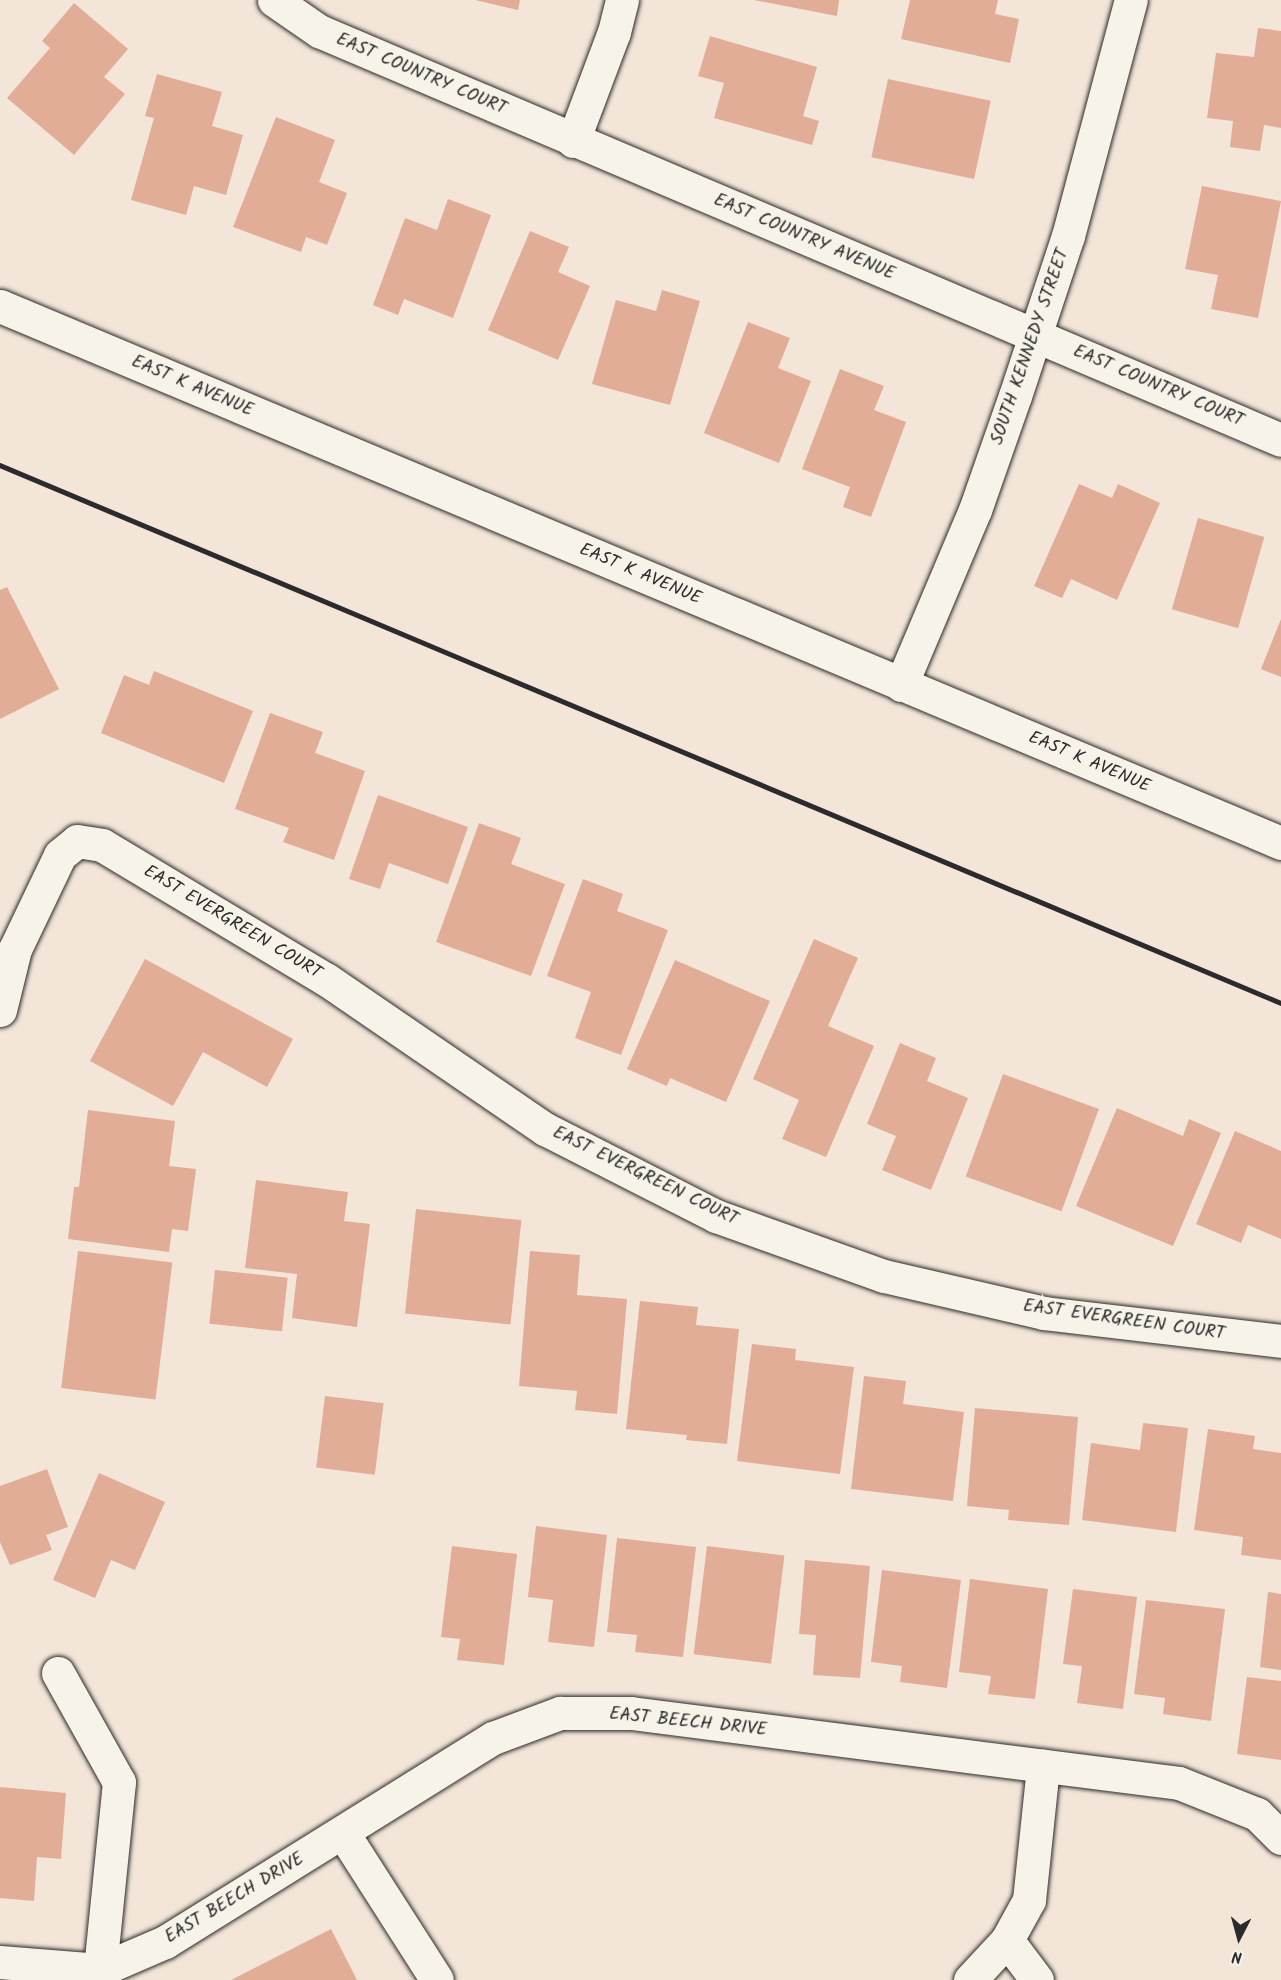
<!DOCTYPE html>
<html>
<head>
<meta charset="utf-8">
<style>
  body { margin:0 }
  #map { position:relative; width:1281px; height:1980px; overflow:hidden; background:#f3e5d8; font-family:Kalam,sans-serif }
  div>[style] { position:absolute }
  .building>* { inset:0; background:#e2ad96; transform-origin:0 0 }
  .roads { filter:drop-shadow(0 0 2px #2b2b2b) drop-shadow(0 0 2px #2b2b2b) }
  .minor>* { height:33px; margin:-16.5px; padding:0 16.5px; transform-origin:16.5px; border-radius:16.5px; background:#f7f3e8 }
  .rail>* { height:4.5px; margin:-2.25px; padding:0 2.25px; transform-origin:2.25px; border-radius:2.25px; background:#2b2b2b }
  span { translate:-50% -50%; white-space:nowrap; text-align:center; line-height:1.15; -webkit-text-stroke:5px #f7f3e8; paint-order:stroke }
  .street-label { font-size:18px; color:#2b2b2b }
  .north { position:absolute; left:1209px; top:1908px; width:60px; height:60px; -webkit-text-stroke:4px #f7f3e8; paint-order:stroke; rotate:186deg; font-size:16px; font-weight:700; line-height:24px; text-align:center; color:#2b2b2b }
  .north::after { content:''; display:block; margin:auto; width:21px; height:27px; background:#2b2b2b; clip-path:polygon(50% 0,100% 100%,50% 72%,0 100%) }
</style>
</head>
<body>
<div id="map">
  <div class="building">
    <div style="clip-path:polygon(475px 0,520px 0,518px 10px)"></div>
    <div style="clip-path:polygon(754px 0,839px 0,837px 16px)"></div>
    <div style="clip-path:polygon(910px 0,998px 0,995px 14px,1019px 19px,1010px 63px,901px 39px)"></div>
    <div style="clip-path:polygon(74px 3px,128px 49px,104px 77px,125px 94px,74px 155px,7px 98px,50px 48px,42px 41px)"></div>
    <div style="clip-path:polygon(1258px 28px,1281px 31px,1281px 128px,1264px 125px,1260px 151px,1230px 147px,1233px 121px,1207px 118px,1216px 53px,1254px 57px)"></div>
    <div style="clip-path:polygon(710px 36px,817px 67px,803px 116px,819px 121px,812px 145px,714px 118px,724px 83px,698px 76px)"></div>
    <div style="clip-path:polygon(157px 74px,222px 92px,212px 126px,243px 135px,226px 195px,194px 186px,186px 215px,131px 200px,154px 118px,145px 116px)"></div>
    <div style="left:888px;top:79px;width:105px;height:80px;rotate:12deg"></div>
    <div style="clip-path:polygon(276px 117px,335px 140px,319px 182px,347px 193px,327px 245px,306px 237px,301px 252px,233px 227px)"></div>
    <div style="clip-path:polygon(1202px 186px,1281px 201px,1258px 318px,1211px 309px,1218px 275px,1185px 269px)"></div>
    <div style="clip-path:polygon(448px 199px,491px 215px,453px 318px,404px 299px,398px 315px,373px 305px,405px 218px,437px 230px)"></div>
    <div style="clip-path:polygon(530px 231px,569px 247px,558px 272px,590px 286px,558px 360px,488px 330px)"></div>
    <div style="clip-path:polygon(662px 290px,700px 301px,670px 405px,592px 384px,616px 300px,656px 311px)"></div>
    <div style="clip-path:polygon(748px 322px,790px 338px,778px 368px,811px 381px,779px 463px,704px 433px)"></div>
    <div style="clip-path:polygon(840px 369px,884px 386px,874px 410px,906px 422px,871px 517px,843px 507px,850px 487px,802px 469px)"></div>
    <div style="clip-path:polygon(1079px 484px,1112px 498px,1118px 484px,1160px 503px,1117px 600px,1071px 579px,1062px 598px,1034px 586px)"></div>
    <div style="left:1198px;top:518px;width:69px;height:95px;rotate:16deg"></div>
    <div style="clip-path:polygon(7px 587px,59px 689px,0 719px,0 590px)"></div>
    <div style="clip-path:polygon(1281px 619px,1281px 677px,1261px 669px)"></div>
    <div style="clip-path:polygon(154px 671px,253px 711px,224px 783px,101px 733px,124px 675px,149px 685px)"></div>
    <div style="clip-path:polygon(270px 713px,323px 732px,315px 753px,365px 771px,334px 860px,283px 842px,289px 828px,235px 809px)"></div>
    <div style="clip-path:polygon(378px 795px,468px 827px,448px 884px,389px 863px,380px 889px,349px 879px)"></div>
    <div style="clip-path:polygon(479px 823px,521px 838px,511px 864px,565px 884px,531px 976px,436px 942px)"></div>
    <div style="clip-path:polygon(583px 879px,623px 894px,617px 911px,668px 930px,621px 1055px,575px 1038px,591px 992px,547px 976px)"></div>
    <div style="clip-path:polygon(814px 939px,858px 958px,828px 1026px,874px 1046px,826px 1157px,782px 1139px,799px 1100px,753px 1079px)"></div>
    <div style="clip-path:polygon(145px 959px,293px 1039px,267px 1087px,203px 1052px,173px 1106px,90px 1061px)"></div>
    <div style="clip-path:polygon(675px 960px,770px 1001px,726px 1102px,670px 1078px,667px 1086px,627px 1069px)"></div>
    <div style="clip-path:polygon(900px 1043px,936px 1058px,927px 1081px,968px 1098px,931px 1190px,882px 1170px,896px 1136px,867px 1124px)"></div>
    <div style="left:1003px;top:1074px;width:102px;height:109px;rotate:20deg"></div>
    <div style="clip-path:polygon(1117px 1108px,1183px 1136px,1189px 1119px,1221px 1133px,1173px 1246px,1076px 1206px)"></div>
    <div style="clip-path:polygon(88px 1110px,175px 1121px,169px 1166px,196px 1169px,188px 1231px,172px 1229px,169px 1252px,68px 1239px,74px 1187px,79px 1187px)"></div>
    <div style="clip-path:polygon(1235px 1131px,1281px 1151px,1281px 1239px,1248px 1225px,1241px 1243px,1196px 1224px)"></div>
    <div style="clip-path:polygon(256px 1180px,348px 1192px,344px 1221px,370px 1224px,357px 1327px,292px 1318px,297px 1274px,245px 1268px)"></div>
    <div style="left:416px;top:1209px;width:106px;height:105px;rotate:6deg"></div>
    <div style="left:78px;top:1251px;width:95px;height:138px;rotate:7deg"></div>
    <div style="clip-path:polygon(530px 1251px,580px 1255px,577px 1295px,627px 1299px,617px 1414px,575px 1410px,577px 1391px,519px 1386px)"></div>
    <div style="left:215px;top:1270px;width:73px;height:54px;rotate:6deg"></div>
    <div style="clip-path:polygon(640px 1301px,698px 1307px,696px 1325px,739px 1329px,727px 1444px,686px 1440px,687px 1435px,626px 1429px)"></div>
    <div style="clip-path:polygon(752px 1344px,796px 1349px,795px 1360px,854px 1367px,840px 1474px,737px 1461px)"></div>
    <div style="clip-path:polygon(864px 1376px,906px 1381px,903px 1404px,964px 1412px,953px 1501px,851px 1489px)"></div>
    <div style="left:325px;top:1396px;width:59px;height:72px;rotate:7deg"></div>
    <div style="clip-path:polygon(975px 1408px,1078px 1417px,1069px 1525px,1008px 1520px,1009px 1510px,967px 1506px)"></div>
    <div style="clip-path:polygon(1143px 1423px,1188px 1428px,1176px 1532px,1082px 1520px,1091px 1443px,1140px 1450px)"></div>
    <div style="clip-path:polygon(1208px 1429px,1255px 1436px,1253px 1449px,1281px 1453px,1281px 1560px,1241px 1555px,1243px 1537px,1194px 1530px)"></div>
    <div style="clip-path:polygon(47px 1469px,68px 1527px,46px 1535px,52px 1550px,10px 1565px,0 1542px,0 1486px)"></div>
    <div style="clip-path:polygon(99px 1473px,165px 1502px,135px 1570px,111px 1560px,95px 1598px,53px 1580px)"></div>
    <div style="clip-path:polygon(536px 1526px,607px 1535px,594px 1647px,548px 1642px,553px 1600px,528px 1597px)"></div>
    <div style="clip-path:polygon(617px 1538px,696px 1547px,683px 1657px,635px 1652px,637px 1635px,607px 1632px)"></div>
    <div style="clip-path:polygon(452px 1546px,517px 1554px,504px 1665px,457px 1660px,460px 1639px,441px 1637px)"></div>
    <div style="left:707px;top:1546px;width:78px;height:109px;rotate:7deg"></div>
    <div style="clip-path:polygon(805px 1560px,870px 1566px,860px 1678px,813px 1675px,816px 1635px,799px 1634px)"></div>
    <div style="clip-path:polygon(882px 1570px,961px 1580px,947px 1688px,900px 1682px,902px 1666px,871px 1662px)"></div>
    <div style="clip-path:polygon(970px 1579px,1048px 1589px,1035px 1699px,988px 1694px,991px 1676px,959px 1672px)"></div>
    <div style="clip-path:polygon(1073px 1589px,1137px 1597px,1123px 1709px,1077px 1703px,1082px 1666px,1063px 1664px)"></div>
    <div style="clip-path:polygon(1268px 1592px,1281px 1594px,1281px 1670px,1260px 1667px)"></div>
    <div style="clip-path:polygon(1146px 1600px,1225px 1609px,1211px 1721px,1163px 1714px,1165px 1698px,1134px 1694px)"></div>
    <div style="clip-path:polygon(1247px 1677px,1281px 1681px,1281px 1760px,1237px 1754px)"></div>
    <div style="clip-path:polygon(0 1787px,66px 1793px,61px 1859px,37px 1857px,34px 1901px,0 1898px)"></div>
    <div style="clip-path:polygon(331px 1929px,357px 1980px,231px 1980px)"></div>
  </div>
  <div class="roads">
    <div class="minor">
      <div style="left:274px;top:0;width:55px;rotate:34.6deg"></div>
      <div style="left:319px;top:31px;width:1045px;rotate:23.03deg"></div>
      <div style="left:573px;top:141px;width:116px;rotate:-69.4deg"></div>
      <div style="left:614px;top:32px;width:33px;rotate:-76deg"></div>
      <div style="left:0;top:306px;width:1389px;rotate:22.74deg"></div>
      <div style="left:901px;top:685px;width:190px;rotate:-67.1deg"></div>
      <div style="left:975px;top:510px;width:121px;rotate:-70.7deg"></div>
      <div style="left:1015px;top:396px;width:169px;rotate:-71.7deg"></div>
      <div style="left:1068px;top:236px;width:244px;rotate:-75.1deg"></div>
      <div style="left:0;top:1010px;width:63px;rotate:-76.2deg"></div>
      <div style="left:15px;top:949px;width:104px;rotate:-64.4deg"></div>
      <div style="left:60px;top:855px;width:22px;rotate:-39deg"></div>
      <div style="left:77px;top:841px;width:25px;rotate:9deg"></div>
      <div style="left:102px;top:845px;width:262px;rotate:31deg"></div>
      <div style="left:327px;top:980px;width:264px;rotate:34.4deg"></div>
      <div style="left:545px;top:1129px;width:192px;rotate:27deg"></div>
      <div style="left:716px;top:1216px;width:178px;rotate:19.7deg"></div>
      <div style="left:884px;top:1276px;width:164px;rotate:13deg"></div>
      <div style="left:1044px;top:1313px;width:239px;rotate:6.7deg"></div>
      <div style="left:58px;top:1673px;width:125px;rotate:60.8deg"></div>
      <div style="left:119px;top:1782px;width:189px;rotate:95.8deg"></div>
      <div style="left:343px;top:1833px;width:174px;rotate:57.4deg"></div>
      <div style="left:1007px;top:1940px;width:50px;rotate:53.1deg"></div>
      <div style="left:0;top:1962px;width:100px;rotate:4.6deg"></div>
      <div style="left:100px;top:1970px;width:71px;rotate:-23.3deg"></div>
      <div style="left:165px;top:1942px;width:386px;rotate:-31.9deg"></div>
      <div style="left:493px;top:1738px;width:72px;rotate:-20.5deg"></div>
      <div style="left:560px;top:1713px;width:71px"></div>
      <div style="left:631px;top:1713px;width:552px;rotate:7.28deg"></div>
      <div style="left:1179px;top:1783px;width:84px;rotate:21.7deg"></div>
      <div style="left:1257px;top:1814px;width:34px;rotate:45deg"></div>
      <div style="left:970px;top:1980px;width:54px;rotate:-47.2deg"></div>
      <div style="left:1007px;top:1940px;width:46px;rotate:-61.2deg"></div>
      <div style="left:1029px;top:1900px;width:135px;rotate:-84deg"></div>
    </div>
  </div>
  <div class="rail">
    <div style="left:0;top:465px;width:1389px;rotate:22.78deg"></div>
  </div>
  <div class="street-label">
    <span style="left:421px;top:75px;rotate:23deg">EAST COUNTRY COURT</span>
    <span style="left:804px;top:238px;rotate:23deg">EAST COUNTRY AVENUE</span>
    <span style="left:1031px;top:347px;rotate:-71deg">SOUTH KENNEDY STREET</span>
    <span style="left:192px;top:387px;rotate:23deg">EAST K AVENUE</span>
    <span style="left:1158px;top:387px;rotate:23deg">EAST COUNTRY COURT</span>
    <span style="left:640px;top:575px;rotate:23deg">EAST K AVENUE</span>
    <span style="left:1089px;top:763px;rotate:23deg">EAST K AVENUE</span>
    <span style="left:232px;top:923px;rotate:31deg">EAST EVERGREEN COURT</span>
    <span style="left:645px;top:1177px;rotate:26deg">EAST EVERGREEN COURT</span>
    <span style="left:1124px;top:1321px;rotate:8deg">EAST EVERGREEN COURT</span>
    <span style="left:688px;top:1723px;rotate:6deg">EAST BEECH DRIVE</span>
    <span style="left:235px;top:1899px;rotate:-31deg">EAST BEECH DRIVE</span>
  </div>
  <div class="north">N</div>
</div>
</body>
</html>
